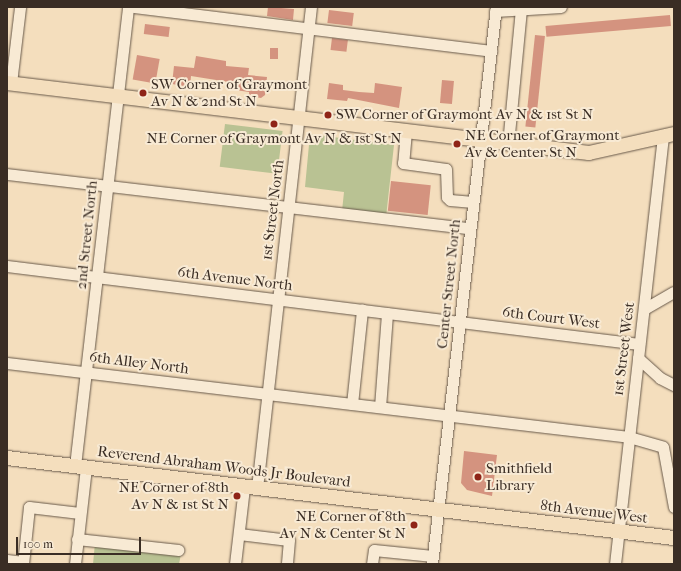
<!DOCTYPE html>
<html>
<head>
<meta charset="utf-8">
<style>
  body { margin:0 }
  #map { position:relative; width:681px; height:571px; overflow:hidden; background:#f4debd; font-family:"IM FELL French Canon",serif }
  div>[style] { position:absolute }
  .green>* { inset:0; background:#b9c293; transform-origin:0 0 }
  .building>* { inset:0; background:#d4937f; transform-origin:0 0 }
  .roads { filter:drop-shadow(0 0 1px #68594a) drop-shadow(0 0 1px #68594a) }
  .minor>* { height:11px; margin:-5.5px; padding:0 5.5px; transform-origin:5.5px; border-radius:5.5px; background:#f8ead4 }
  .major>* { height:14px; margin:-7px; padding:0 7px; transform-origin:7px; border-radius:7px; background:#f4debd }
  .dots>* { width:11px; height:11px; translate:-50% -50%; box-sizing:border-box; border:2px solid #f8ead4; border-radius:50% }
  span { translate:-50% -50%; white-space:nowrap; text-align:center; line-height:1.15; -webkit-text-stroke:4px #f8ead4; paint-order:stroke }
  .poi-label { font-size:15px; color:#3a2d24 }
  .left { translate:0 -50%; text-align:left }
  .right { translate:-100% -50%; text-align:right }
  .street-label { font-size:15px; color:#3a2d24 }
  .frame { position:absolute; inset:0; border:8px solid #3a2d24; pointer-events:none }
  .scale { position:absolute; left:16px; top:537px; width:125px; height:18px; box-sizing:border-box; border:2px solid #3a2d24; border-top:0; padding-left:5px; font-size:12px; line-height:14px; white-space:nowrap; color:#3a2d24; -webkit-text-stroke:3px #f8ead4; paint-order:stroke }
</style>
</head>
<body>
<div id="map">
  <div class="green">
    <div style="left:225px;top:124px;width:58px;height:43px;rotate:7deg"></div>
    <div style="clip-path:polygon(310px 134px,394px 145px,386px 217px,342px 211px,344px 192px,305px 187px)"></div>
    <div style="clip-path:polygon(95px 543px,181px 554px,179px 564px,93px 564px)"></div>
  </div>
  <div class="building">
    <div style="clip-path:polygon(268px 7px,294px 9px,293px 20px,267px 16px)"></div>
    <div style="left:329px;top:10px;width:25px;height:13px;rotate:7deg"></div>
    <div style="left:670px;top:15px;width:11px;height:125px;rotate:85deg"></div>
    <div style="left:145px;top:24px;width:25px;height:10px;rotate:7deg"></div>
    <div style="left:535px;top:35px;width:10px;height:92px;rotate:6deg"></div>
    <div style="left:332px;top:38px;width:16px;height:12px;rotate:7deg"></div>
    <div style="left:270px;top:48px;width:8px;height:11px"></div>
    <div style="left:137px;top:55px;width:23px;height:25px;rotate:10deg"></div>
    <div style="clip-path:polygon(196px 56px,226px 61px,226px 66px,249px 68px,248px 75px,267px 77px,265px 95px,261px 98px,249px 96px,249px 92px,235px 90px,235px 83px,191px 76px,190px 87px,172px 84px,174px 66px,194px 68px)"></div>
    <div style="left:442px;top:80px;width:12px;height:23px;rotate:5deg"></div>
    <div style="clip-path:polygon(329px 83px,343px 85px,343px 90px,359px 92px,374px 93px,375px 83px,402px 87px,399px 108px,348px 98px,347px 101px,327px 99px)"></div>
    <div style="left:391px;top:181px;width:40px;height:30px;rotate:6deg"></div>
    <div style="clip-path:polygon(464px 451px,497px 455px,492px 496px,467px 490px,461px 483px)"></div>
  </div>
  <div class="roads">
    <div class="minor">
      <div style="left:134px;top:7px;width:360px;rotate:7deg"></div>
      <div style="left:495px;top:11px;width:66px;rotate:-3.5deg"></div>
      <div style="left:11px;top:83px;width:77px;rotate:-83.2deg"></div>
      <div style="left:406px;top:131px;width:32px;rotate:95deg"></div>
      <div style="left:403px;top:163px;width:43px;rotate:7.9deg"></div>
      <div style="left:446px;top:169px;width:28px;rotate:88deg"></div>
      <div style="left:447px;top:197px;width:4px;rotate:45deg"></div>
      <div style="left:450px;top:200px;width:23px;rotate:5deg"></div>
      <div style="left:508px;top:144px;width:135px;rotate:-84.5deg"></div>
      <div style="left:7px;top:174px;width:466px;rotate:6.7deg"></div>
      <div style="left:7px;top:266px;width:637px;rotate:7.04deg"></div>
      <div style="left:644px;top:309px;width:34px;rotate:-30deg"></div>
      <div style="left:638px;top:358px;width:30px;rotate:42deg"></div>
      <div style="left:660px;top:378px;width:16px;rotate:27deg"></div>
      <div style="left:7px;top:363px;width:626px;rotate:6.78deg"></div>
      <div style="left:629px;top:437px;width:35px;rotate:16deg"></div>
      <div style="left:663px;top:447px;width:61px;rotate:79.6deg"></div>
      <div style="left:352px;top:404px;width:95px;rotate:-83.9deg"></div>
      <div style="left:380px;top:407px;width:94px;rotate:-85.7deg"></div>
      <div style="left:75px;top:466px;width:462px;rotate:-83.4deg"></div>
      <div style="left:257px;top:488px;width:484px;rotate:-83.6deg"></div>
      <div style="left:239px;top:534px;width:50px;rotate:6.8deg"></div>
      <div style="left:289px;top:540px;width:24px;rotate:95deg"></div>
      <div style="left:77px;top:539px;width:102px;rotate:6.2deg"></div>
      <div style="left:7px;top:560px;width:16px;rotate:7deg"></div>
      <div style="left:23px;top:564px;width:57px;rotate:-84deg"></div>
      <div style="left:29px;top:507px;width:51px;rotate:6.7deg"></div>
      <div style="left:75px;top:564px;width:98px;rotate:-83.5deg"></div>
      <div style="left:235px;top:564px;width:78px;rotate:-83.3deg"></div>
      <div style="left:372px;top:564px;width:14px;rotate:-82deg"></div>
      <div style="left:374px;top:550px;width:59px;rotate:5.8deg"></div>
      <div style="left:432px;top:564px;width:561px;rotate:-83.45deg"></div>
      <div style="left:615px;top:564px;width:430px;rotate:-83.6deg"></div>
    </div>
    <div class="major">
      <div style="left:7px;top:83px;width:586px;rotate:6.86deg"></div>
      <div style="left:589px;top:153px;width:87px;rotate:-12.6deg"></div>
      <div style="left:7px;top:458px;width:672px;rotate:6.84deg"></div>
    </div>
  </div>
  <div class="dots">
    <div style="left:143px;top:93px;background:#8f2418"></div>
    <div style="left:328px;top:115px;background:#8f2418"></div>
    <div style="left:274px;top:124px;background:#8f2418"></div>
    <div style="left:457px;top:144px;background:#8f2418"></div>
    <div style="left:478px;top:477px;background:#8f2418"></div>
    <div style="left:237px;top:496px;background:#8f2418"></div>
    <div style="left:414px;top:525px;background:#8f2418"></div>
  </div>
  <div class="poi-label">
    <span class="left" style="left:151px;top:93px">SW Corner of Graymont<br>Av N &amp; 2nd St N</span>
    <span class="left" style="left:336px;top:115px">SW Corner of Graymont Av N &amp; 1st St N</span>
    <span class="left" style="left:465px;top:144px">NE Corner of Graymont<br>Av &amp; Center St N</span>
    <span style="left:274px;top:139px">NE Corner of Graymont Av N &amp; 1st St N</span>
    <span class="left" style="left:486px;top:477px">Smithfield<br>Library</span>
    <span class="right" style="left:229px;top:496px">NE Corner of 8th<br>Av N &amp; 1st St N</span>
    <span class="right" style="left:406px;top:525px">NE Corner of 8th<br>Av N &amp; Center St N</span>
  </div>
  <div class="street-label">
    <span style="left:273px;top:210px;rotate:-83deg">1st Street North</span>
    <span style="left:87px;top:235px;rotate:-84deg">2nd Street North</span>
    <span style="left:235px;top:279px;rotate:7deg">6th Avenue North</span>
    <span style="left:449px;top:284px;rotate:-84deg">Center Street North</span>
    <span style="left:551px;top:318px;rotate:7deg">6th Court West</span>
    <span style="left:624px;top:349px;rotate:-83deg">1st Street West</span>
    <span style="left:139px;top:363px;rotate:7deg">6th Alley North</span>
    <span style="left:224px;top:467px;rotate:7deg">Reverend Abraham Woods Jr Boulevard</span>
    <span style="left:594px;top:512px;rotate:7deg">8th Avenue West</span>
  </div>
  <div class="frame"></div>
  <div class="scale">100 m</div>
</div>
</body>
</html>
